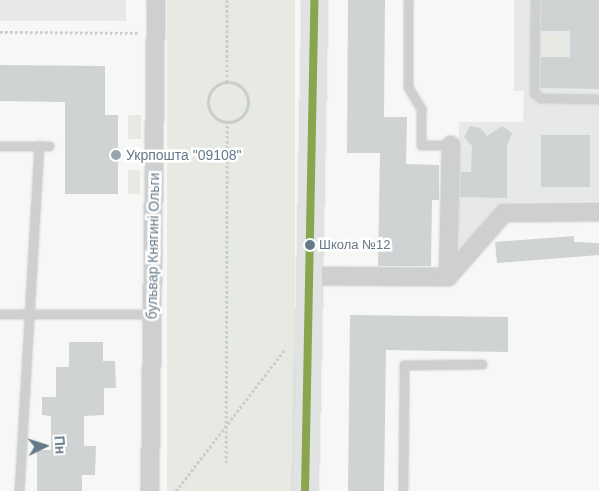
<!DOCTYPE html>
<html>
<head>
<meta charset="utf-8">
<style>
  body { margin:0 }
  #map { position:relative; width:599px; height:491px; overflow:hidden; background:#f7f8f6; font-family:Helvetica,sans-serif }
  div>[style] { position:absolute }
  .built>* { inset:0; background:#e7e9e9; transform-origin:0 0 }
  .green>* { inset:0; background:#e6eae3; transform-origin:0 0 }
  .building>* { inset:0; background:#d0d3d3; transform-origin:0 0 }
  .path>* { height:3px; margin-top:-1.5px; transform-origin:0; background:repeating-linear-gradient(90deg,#cbcdcd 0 2.5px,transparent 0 5px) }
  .path>.ring { margin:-1.5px; padding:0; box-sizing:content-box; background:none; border:3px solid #cbcdcd; border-radius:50% }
  .roads { filter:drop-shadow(0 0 1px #d3d4d5) drop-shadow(0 0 1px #d3d4d5) }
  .lane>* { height:9px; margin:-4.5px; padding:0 4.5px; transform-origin:4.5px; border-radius:4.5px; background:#cdcfd0 }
  .street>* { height:18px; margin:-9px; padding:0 9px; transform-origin:9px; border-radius:9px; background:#cdcfd0 }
  .secondary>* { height:25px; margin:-12.5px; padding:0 12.5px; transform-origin:12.5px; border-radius:12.5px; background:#e1e2e2 }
  .bus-1>* { height:8px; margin:-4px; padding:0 4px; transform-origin:4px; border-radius:4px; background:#89a54e }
  .dots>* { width:14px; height:14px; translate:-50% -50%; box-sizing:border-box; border:2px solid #fff; border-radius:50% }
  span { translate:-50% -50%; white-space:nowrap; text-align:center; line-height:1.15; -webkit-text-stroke:5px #fff; paint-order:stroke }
  .bus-label { font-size:13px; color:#647989 }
  .left { translate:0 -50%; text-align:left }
  .poi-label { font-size:14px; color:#647989 }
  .street-label { font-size:14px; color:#647989 }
  .north { position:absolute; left:20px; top:421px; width:50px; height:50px; -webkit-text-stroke:4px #fff; paint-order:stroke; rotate:86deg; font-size:14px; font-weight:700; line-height:20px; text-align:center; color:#647989 }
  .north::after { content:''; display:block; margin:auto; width:18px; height:22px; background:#647989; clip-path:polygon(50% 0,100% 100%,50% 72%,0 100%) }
</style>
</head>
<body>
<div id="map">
  <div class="built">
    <div style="left:0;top:0;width:126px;height:21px"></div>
    <div style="clip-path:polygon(514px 0,599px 0,599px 201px,515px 202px,496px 209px,459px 253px,459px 122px,523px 122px,524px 91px,514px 91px)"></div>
  </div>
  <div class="green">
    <div style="left:167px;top:0;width:128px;height:491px"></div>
    <div style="left:542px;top:35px;width:22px;height:19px"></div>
    <div style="left:128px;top:115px;width:13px;height:24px"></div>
    <div style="left:128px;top:170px;width:12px;height:24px"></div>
  </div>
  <div class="building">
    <div style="clip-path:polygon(348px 0,385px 0,384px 117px,407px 117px,406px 164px,439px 165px,439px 200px,432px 200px,431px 266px,378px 266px,380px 153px,347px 153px)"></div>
    <div style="clip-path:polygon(541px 0,599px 0,599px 89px,540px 88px,541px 57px,570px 57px,570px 31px,541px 31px)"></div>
    <div style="clip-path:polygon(0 65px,105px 66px,105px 115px,118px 115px,118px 194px,65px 194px,65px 102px,0 101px)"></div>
    <div style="clip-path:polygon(470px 126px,480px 128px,487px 136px,502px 126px,512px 133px,507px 146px,507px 198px,460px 197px,461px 172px,471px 172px,472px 146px,464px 137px)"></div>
    <div style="left:541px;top:135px;width:49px;height:52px"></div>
    <div style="clip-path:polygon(574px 236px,574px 242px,599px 243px,599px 255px,497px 263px,495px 242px)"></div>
    <div style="clip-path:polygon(350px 315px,508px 317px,508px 352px,386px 350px,384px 491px,348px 491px)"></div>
    <div style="clip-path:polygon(69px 342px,103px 342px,103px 361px,115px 361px,116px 388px,104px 388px,104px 415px,84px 416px,84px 446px,96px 446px,95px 475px,82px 475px,82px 491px,37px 491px,37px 450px,51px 450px,51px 416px,42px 415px,42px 397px,56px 397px,56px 367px,69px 367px)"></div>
  </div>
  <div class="path">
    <div style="left:0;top:32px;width:140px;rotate:0.4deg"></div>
    <div class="ring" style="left:208px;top:82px;width:37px;height:37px"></div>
    <div style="left:227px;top:82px;width:82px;rotate:-90deg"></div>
    <div style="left:130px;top:156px;width:8px"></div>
    <div style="left:226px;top:463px;width:341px;rotate:-89.8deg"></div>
    <div style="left:176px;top:491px;width:180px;rotate:-52.4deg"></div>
  </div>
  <div class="roads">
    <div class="lane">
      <div style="left:408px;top:0;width:87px;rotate:90deg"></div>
      <div style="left:408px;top:87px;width:26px;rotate:59deg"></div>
      <div style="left:421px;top:109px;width:36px;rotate:90deg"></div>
      <div style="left:421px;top:145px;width:30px"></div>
      <div style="left:535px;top:0;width:93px;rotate:90.6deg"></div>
      <div style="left:534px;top:93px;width:9px;rotate:36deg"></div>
      <div style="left:541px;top:98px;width:58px;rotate:1deg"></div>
      <div style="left:0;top:146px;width:49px"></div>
      <div style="left:0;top:314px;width:152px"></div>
      <div style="left:19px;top:491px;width:346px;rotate:-86.7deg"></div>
      <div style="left:403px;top:491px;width:126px;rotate:-89.5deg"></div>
      <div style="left:404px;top:365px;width:78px;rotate:-0.7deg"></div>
    </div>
    <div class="street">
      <div style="left:308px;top:276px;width:140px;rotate:0.4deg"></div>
      <div style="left:448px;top:277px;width:85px;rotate:-48.8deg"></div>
      <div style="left:504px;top:213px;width:95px;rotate:-0.6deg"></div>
      <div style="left:448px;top:277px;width:132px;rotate:-88.7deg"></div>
      <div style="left:150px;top:491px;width:491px;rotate:-89.3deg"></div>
    </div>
    <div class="secondary">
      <div style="left:305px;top:491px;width:491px;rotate:-88.9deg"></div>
    </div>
  </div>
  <div class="bus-1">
    <div style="left:305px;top:491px;width:491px;rotate:-88.9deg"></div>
  </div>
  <div class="dots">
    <div style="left:116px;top:155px;background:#97a5af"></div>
    <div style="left:310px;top:245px;background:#647989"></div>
  </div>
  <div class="bus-label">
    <span class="left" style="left:319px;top:245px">Школа №12</span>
  </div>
  <div class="poi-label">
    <span class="left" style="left:126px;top:155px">Укрпошта "09108"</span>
  </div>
  <div class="street-label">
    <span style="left:153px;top:246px;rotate:-89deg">бульвар Княгині Ольги</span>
  </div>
  <div class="north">Пн</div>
</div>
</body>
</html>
